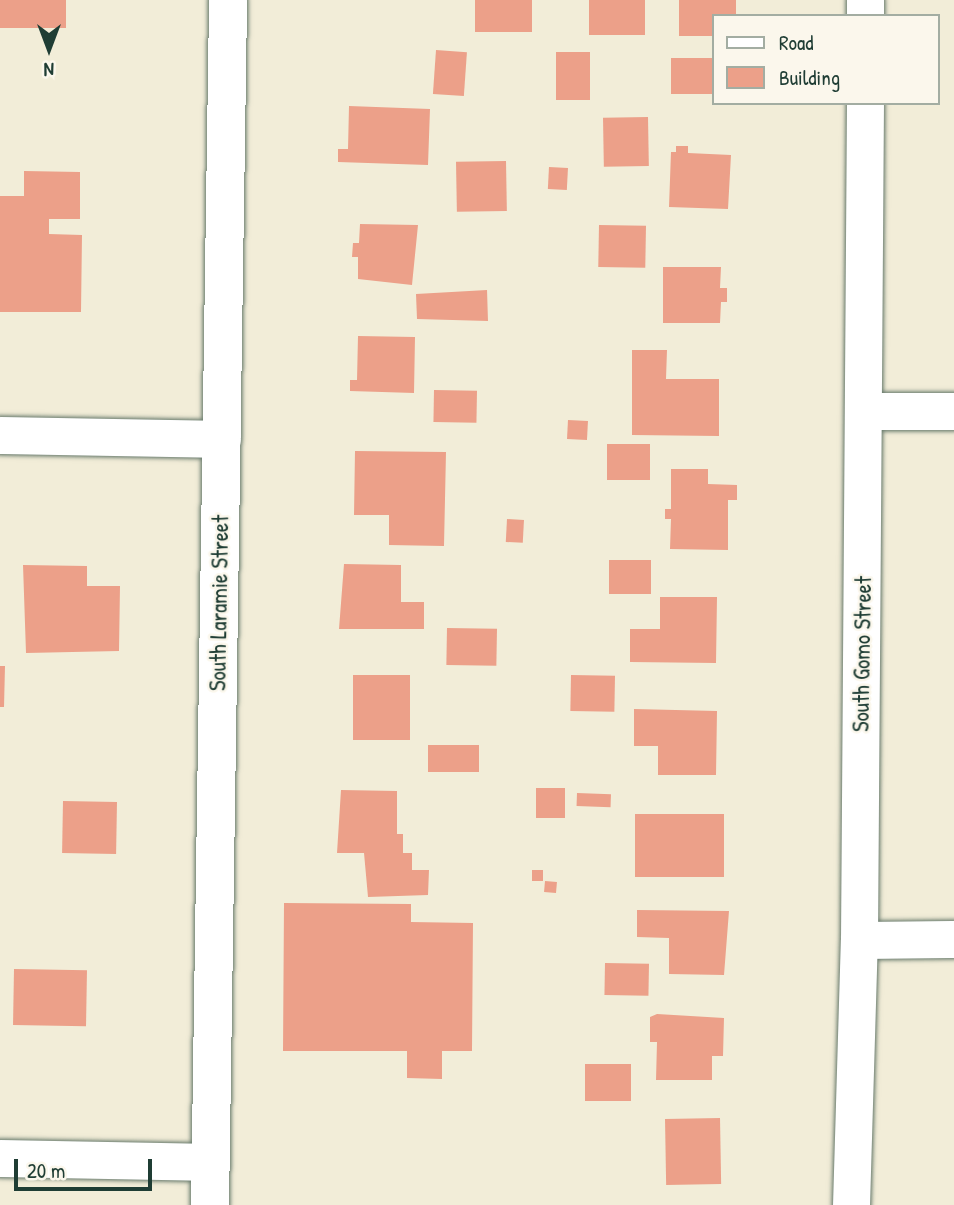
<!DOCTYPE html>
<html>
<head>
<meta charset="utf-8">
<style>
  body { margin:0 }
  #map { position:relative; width:954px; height:1205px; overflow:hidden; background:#f2edd8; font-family:"Patrick Hand",sans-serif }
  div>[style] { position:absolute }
  .building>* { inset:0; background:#eca089; transform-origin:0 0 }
  .roads { filter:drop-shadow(0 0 2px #697b6d) drop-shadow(0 0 2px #697b6d) }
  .street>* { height:37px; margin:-18.5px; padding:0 18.5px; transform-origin:18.5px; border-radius:18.5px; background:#fff }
  .secondary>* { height:38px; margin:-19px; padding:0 19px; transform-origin:19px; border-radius:19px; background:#fff }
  span { translate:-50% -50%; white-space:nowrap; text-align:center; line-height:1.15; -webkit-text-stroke:5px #fbf7ec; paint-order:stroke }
  .street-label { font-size:23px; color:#1f3d34 }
  .legend { position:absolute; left:712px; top:14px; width:228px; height:91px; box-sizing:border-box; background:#fbf7ec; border:2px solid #a3ada2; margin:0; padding:9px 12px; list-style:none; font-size:21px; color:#1f3d34 }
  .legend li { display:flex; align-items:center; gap:14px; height:35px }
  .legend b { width:35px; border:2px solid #a3ada2 }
  .north { position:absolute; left:14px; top:14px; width:70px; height:70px; -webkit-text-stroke:5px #fbf7ec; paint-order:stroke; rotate:180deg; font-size:19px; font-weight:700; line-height:28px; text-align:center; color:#1f3d34 }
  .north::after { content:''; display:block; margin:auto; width:24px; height:32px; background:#1f3d34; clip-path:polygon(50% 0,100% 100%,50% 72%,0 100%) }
  .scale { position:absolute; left:14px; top:1159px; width:138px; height:32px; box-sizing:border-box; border:4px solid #1f3d34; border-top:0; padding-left:9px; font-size:21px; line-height:24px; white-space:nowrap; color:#1f3d34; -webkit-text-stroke:5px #fbf7ec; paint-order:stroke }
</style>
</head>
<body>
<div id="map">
  <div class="building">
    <div style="left:0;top:0;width:66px;height:28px"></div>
    <div style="left:475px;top:0;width:57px;height:32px"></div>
    <div style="left:589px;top:0;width:56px;height:35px"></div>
    <div style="clip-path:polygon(679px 0,736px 0,736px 16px,714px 16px,714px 36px,679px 36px)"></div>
    <div style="left:436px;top:50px;width:31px;height:44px;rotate:4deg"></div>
    <div style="left:556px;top:52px;width:34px;height:48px"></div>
    <div style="left:671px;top:58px;width:43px;height:36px"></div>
    <div style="clip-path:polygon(349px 106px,430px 109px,428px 165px,338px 162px,338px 149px,348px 149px)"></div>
    <div style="left:648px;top:117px;width:49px;height:45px;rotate:89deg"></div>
    <div style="clip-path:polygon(676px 146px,688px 146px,688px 153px,731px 155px,728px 209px,669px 207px,671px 152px,676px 152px)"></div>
    <div style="left:506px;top:161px;width:50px;height:50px;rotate:89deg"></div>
    <div style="left:549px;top:167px;width:19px;height:22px;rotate:3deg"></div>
    <div style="clip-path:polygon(24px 171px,80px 172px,80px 219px,49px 219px,49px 234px,82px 235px,81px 312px,0 312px,0 196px,24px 196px)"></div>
    <div style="clip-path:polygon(360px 224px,418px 225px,412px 285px,358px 279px,358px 257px,352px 257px,353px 243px,359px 243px)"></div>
    <div style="left:599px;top:225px;width:47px;height:42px;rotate:1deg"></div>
    <div style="clip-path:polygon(663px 267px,721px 267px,720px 288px,727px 288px,727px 302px,721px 302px,720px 323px,663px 323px)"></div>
    <div style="clip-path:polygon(487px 290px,488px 321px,417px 319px,416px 294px)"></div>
    <div style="clip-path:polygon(358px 336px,415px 337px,414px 393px,350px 391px,350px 380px,357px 380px)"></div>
    <div style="clip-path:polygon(632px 350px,667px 350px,666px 379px,719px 379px,719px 436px,632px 435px)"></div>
    <div style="left:434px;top:390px;width:43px;height:32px;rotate:1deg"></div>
    <div style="left:568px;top:420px;width:20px;height:19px;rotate:3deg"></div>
    <div style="left:650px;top:444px;width:36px;height:43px;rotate:90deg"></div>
    <div style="clip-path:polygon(355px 451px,446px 452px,444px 546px,389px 545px,389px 515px,354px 515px)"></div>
    <div style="clip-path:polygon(671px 469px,708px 469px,708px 484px,737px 485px,737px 500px,728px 500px,728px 550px,670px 549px,671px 519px,665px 519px,665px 509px,671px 509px)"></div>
    <div style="left:507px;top:519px;width:17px;height:23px;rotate:3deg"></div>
    <div style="left:609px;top:560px;width:42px;height:34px"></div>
    <div style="clip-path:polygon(344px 564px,401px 565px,401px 602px,424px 602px,424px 629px,339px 629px)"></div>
    <div style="clip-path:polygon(23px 565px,87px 566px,87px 586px,120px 586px,119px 651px,26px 653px)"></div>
    <div style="clip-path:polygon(660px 597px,717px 597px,716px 663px,630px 662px,630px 629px,660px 629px)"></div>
    <div style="left:447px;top:628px;width:50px;height:37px;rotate:1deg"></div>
    <div style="clip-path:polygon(0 666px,5px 666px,4px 707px,0 707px)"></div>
    <div style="left:410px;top:675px;width:65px;height:57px;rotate:90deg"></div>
    <div style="left:571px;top:675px;width:44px;height:36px;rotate:1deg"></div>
    <div style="clip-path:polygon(634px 709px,717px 711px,716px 775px,658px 775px,658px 746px,634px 746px)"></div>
    <div style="left:428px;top:745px;width:51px;height:27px"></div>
    <div style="left:536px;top:788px;width:29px;height:30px"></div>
    <div style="clip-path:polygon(341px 790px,397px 791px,397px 834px,403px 834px,403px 853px,412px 853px,412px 870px,429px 870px,428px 895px,368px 897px,364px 853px,337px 853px)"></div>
    <div style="left:577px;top:793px;width:34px;height:13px;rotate:2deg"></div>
    <div style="left:63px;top:801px;width:54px;height:52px;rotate:1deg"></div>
    <div style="left:635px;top:814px;width:89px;height:63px"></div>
    <div style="left:532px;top:870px;width:11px;height:11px"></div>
    <div style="left:545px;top:881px;width:12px;height:11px;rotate:5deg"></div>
    <div style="clip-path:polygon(284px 903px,411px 904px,411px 922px,473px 923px,472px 1051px,442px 1051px,442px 1079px,407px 1078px,407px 1051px,283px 1051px)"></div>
    <div style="clip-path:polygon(637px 910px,729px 911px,724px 975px,669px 974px,669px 938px,637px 937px)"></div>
    <div style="left:605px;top:963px;width:44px;height:32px;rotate:1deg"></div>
    <div style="left:14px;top:969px;width:73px;height:56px;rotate:1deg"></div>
    <div style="clip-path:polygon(657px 1014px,724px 1018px,723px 1056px,712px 1056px,712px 1080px,656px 1080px,657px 1042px,650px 1042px,650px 1017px)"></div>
    <div style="left:585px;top:1064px;width:46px;height:37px"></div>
    <div style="left:720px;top:1118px;width:66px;height:55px;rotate:89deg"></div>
  </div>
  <div class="roads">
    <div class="street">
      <div style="left:865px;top:16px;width:16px;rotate:-90deg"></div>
      <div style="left:864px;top:411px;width:90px"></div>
      <div style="left:0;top:435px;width:222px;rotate:1deg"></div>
      <div style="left:859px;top:940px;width:95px;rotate:-0.6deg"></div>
      <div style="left:0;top:1158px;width:209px;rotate:1.1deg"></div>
      <div style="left:851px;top:1205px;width:265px;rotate:-88.3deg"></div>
      <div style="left:859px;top:940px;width:837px;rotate:-89.59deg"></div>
    </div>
    <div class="secondary">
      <div style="left:210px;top:1205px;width:1205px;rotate:-89.14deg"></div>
    </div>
  </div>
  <div class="street-label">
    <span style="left:219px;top:603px;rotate:-89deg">South Laramie Street</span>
    <span style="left:862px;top:654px;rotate:-89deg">South Gomo Street</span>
  </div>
  <ul class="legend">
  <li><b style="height:9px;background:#fff"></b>Road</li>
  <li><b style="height:19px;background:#eca089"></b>Building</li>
  </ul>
  <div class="north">N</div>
  <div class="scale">20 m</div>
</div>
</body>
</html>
